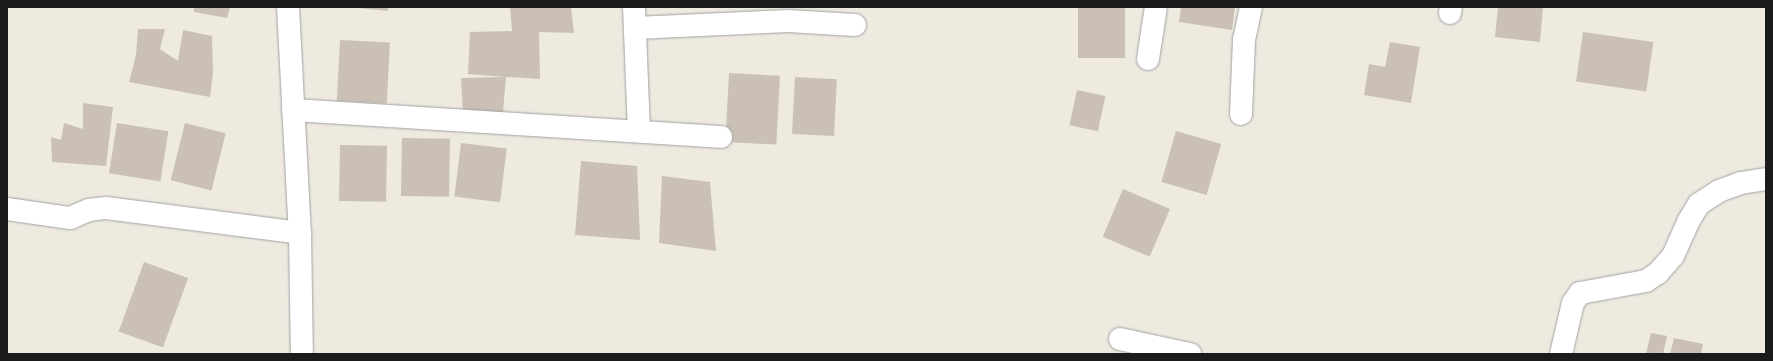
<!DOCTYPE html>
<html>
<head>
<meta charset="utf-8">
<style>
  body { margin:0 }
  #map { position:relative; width:1773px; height:361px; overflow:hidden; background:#eeeae0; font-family:"Open Sans",sans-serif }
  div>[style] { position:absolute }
  .building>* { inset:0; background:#cac0b6; transform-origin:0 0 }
  .roads { filter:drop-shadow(0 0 1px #a2a2a2) drop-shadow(0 0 1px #a2a2a2) }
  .minor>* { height:22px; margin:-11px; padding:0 11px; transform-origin:11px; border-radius:11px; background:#fff }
  .tertiary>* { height:22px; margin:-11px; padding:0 11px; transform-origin:11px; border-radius:11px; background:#fff }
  span { translate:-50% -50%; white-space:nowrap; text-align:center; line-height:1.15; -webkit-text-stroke:4px #fff; paint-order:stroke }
  .frame { position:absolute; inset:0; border:8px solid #1b1b1b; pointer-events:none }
</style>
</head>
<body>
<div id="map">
  <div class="building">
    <div style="clip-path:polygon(194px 7px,230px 7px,227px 18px,194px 12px)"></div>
    <div style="clip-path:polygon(359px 7px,388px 7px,388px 11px,359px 8px)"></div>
    <div style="clip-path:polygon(510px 7px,571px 7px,574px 33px,539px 32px,540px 79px,506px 77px,503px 112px,463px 112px,461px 78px,505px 77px,468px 74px,470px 32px,512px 31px)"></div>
    <div style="left:1078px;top:7px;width:47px;height:51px"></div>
    <div style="clip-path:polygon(1181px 7px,1235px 7px,1232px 30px,1179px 22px)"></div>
    <div style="clip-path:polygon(1498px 7px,1543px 7px,1540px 42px,1495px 37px)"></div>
    <div style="clip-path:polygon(138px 29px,165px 29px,160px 49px,178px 61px,183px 30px,212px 36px,213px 73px,210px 97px,129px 82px,136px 55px)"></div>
    <div style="left:1583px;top:32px;width:71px;height:50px;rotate:8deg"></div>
    <div style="left:340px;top:40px;width:50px;height:61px;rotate:3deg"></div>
    <div style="clip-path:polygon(1390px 42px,1420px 47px,1411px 103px,1364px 95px,1369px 64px,1385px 67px)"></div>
    <div style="left:729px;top:73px;width:51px;height:69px;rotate:3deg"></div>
    <div style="left:795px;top:77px;width:42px;height:57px;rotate:3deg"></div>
    <div style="left:1077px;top:90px;width:29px;height:36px;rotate:12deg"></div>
    <div style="clip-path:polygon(83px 103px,113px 107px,106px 166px,52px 162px,51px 137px,61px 140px,64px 123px,83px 129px)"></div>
    <div style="left:117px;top:123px;width:52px;height:51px;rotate:9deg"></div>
    <div style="left:185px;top:123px;width:42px;height:59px;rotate:14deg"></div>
    <div style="left:1176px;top:131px;width:47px;height:53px;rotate:16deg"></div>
    <div style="left:402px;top:138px;width:48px;height:58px;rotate:1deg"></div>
    <div style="left:461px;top:143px;width:46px;height:54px;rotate:7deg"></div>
    <div style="left:340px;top:145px;width:47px;height:56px;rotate:1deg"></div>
    <div style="clip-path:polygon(581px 161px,637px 166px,640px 240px,575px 235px)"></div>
    <div style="clip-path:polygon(662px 176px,710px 182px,716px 251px,659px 243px)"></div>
    <div style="left:1123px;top:189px;width:51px;height:52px;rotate:23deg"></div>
    <div style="left:144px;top:262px;width:47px;height:74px;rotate:20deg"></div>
    <div style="clip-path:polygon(1651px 333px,1667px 336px,1663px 354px,1646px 354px)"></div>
    <div style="clip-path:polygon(1674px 338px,1703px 344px,1701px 354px,1670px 354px)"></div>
  </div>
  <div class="roads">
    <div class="minor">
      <div style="left:634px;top:7px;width:123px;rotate:87.7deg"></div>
      <div style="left:1450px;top:13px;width:6px;rotate:-81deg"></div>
      <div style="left:635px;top:28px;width:153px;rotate:-2.6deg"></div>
      <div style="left:788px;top:21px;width:67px;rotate:3.4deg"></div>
      <div style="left:1148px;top:59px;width:53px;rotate:-81.3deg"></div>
      <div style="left:293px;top:110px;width:429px;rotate:3.6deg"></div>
      <div style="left:1241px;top:114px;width:74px;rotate:-87.7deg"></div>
      <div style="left:1244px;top:40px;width:34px;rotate:-78deg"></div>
      <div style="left:7px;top:209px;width:64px;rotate:8.1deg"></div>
      <div style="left:70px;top:218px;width:21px;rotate:-23deg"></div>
      <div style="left:89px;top:210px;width:17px;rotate:-7deg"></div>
      <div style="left:106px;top:208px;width:196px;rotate:7.3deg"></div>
      <div style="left:1120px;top:339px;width:72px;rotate:12.1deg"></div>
      <div style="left:1561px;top:354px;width:52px;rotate:-76.8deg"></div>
      <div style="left:1573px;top:303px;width:12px;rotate:-55deg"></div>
      <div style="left:1580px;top:293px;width:67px;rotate:-10.3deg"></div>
      <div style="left:1646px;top:281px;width:14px;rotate:-34deg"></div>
      <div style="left:1658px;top:273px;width:23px;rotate:-49deg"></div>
      <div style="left:1673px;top:256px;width:37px;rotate:-66deg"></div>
      <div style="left:1688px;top:222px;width:21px;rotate:-59deg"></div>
      <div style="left:1699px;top:204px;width:24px;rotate:-33deg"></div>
      <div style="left:1719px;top:191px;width:23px;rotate:-20deg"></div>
      <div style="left:1741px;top:183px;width:25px;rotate:-9deg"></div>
    </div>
    <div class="tertiary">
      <div style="left:288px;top:7px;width:226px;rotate:87deg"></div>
      <div style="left:300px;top:233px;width:121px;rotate:89.1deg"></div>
    </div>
  </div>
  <div class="frame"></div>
</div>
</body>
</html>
